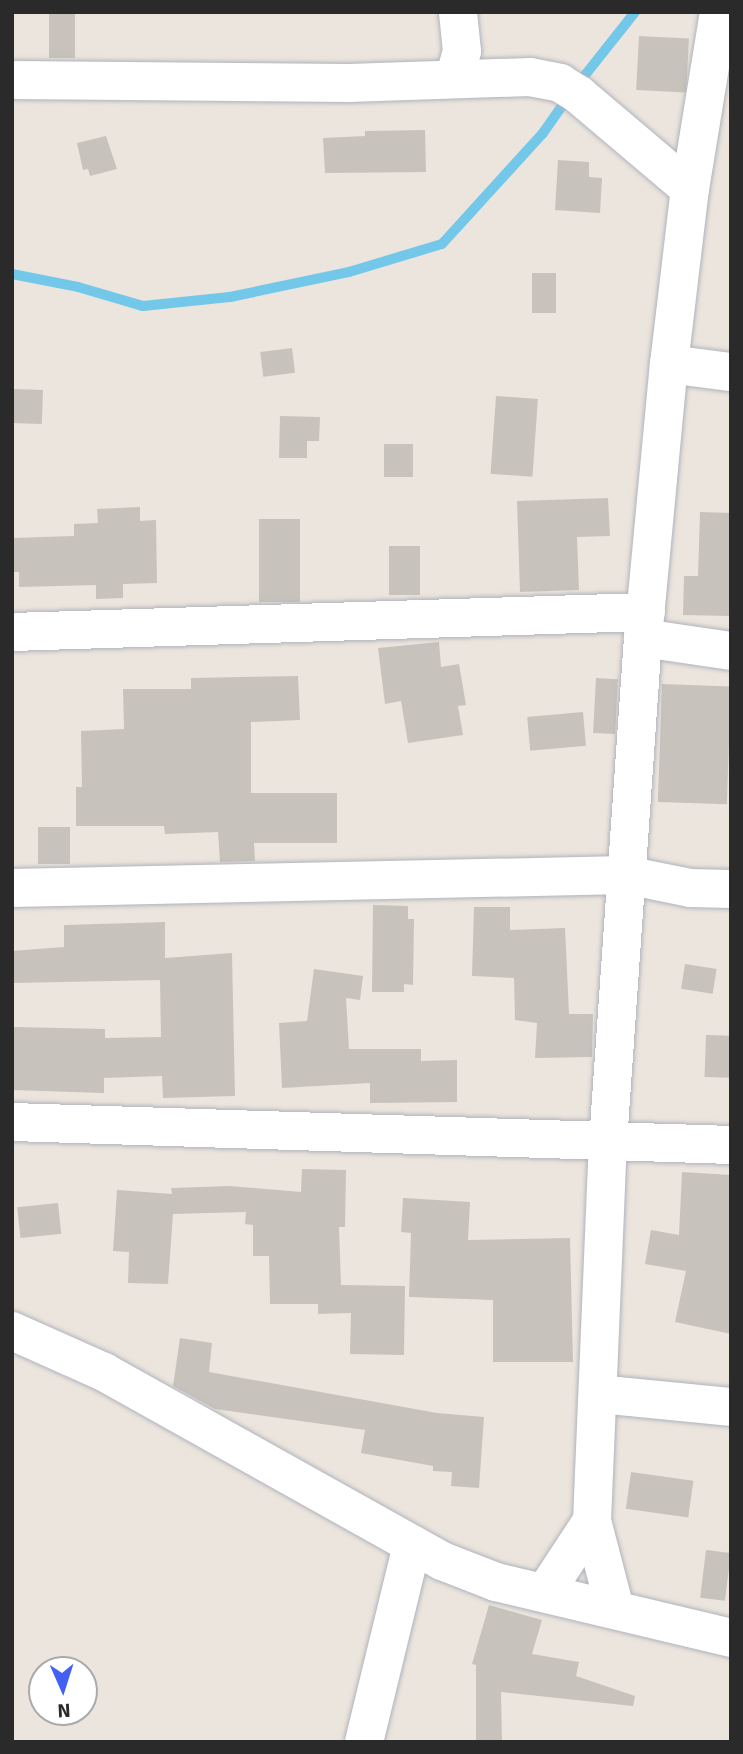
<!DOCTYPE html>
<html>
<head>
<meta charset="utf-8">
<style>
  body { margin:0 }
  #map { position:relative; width:743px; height:1754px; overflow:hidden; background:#ece5dd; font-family:Signika,sans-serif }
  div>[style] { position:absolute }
  .stream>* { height:10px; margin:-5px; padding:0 5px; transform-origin:5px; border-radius:5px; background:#73c8ea }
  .building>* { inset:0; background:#c7c2bc; transform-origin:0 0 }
  .roads { filter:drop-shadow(0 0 2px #b0b3bd) drop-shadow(0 0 2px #b0b3bd) }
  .minor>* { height:38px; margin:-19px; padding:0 19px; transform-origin:19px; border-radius:19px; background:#fff }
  span { translate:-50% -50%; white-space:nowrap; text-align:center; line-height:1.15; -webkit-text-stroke:7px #fff; paint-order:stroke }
  .frame { position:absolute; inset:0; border:14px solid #2a2a2a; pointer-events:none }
  .north { position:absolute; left:28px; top:1656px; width:70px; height:70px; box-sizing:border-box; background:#fff; border:2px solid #aaa; border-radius:50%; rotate:177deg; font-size:19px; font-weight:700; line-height:28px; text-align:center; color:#2a2a2a }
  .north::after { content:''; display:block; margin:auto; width:24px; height:32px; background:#4260f3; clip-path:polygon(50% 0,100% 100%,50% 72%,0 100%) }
</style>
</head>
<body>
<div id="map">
  <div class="stream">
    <div style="left:578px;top:84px;width:92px;rotate:-51.6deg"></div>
    <div style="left:12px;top:274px;width:67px;rotate:11.1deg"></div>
    <div style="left:78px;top:287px;width:68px;rotate:16.3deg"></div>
    <div style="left:143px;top:306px;width:87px;rotate:-5.9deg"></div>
    <div style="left:230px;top:297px;width:122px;rotate:-11.9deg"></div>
    <div style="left:349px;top:272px;width:97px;rotate:-16.8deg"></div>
    <div style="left:442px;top:244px;width:150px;rotate:-47.7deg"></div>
    <div style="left:543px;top:133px;width:45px;rotate:-54.9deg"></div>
  </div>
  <div class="building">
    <div style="left:49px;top:12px;width:26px;height:46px"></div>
    <div style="left:639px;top:36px;width:50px;height:54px;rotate:3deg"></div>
    <div style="clip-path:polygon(425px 130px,426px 172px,325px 173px,323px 138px,365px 136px,365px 131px)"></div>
    <div style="clip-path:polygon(106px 136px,117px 169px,90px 176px,88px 169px,83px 170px,77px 143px)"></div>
    <div style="clip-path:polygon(558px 160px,589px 162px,589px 177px,602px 178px,600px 213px,555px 210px)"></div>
    <div style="left:532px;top:273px;width:24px;height:40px"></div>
    <div style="left:292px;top:348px;width:25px;height:32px;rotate:83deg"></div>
    <div style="left:12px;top:389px;width:31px;height:34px;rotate:2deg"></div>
    <div style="left:496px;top:396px;width:42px;height:78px;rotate:4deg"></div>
    <div style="clip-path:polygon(280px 416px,320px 417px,319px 441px,307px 441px,307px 458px,279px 458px)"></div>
    <div style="left:384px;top:444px;width:29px;height:33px"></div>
    <div style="clip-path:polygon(608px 498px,610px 536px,577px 537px,579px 590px,520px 592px,517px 501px)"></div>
    <div style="clip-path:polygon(140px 507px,140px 521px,156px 520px,157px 583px,123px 584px,123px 598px,96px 599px,96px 585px,19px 587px,19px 572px,12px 572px,12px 538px,74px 536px,74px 524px,98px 523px,97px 509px)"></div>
    <div style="clip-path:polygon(700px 512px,731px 513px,731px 616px,683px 615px,684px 576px,698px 576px)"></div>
    <div style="left:259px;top:519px;width:41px;height:83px"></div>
    <div style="left:389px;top:546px;width:31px;height:49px"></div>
    <div style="clip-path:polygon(439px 642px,441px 667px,459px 664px,466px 705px,458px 706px,463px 735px,408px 743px,401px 701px,385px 704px,378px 648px)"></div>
    <div style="clip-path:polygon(298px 676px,300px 720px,251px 722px,251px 793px,337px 793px,337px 843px,254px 843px,255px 861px,220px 862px,218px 832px,165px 834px,164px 826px,76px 826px,76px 787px,82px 787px,81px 731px,124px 729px,123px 689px,191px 689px,191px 678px)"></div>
    <div style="left:596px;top:678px;width:22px;height:55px;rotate:3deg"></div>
    <div style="left:662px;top:684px;width:69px;height:118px;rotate:2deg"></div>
    <div style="left:583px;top:712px;width:34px;height:56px;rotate:85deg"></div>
    <div style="left:70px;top:827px;width:37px;height:32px;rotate:90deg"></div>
    <div style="clip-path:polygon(373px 905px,408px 906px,408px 919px,414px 919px,413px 985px,404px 984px,404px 992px,372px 992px)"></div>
    <div style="clip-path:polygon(474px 907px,510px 907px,510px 930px,565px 928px,569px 1014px,593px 1014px,592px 1057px,535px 1058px,537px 1023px,515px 1020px,514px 978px,472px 976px)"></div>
    <div style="clip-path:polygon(165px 922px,165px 958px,232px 953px,235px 1096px,163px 1098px,162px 1076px,104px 1078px,104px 1093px,12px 1090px,14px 1027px,105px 1029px,105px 1038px,161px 1037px,160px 980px,12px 983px,12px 951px,64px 947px,64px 925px)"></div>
    <div style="left:685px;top:964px;width:32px;height:25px;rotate:9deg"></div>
    <div style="clip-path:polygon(314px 969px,363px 976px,360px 1000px,346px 998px,349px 1049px,421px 1049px,421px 1061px,457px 1060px,457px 1102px,370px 1103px,370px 1083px,282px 1088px,279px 1023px,307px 1021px)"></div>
    <div style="left:706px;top:1035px;width:25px;height:42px;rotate:2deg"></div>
    <div style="clip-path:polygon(302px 1169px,346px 1170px,345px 1227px,339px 1227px,341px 1285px,405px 1286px,404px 1355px,350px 1354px,351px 1313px,318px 1314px,318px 1304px,270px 1304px,269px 1256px,253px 1256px,253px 1225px,245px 1224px,246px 1212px,173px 1214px,168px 1284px,128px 1283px,129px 1252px,113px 1251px,117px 1190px,172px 1194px,171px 1188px,230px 1186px,301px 1192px)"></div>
    <div style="clip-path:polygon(682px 1172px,731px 1175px,731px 1334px,675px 1322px,686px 1271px,645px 1264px,651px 1230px,679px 1235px)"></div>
    <div style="clip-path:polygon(403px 1198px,470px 1202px,468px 1240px,570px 1238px,573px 1362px,493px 1362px,493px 1300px,409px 1297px,411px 1233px,401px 1232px)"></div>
    <div style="left:58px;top:1203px;width:31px;height:41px;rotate:84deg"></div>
    <div style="clip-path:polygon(180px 1338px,212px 1343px,209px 1372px,437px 1413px,484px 1417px,479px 1488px,451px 1486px,452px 1472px,433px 1471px,433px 1466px,361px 1453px,365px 1430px,215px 1409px,173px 1386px)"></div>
    <div style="left:631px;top:1472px;width:63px;height:37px;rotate:8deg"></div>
    <div style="left:706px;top:1550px;width:25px;height:48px;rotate:7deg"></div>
    <div style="clip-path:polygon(489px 1605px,542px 1620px,532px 1654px,579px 1662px,576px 1676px,635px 1696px,633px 1706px,501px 1692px,502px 1742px,476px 1742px,476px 1665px,472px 1664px)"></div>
  </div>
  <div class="roads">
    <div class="minor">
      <div style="left:454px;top:79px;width:29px;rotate:-74deg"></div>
      <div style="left:462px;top:51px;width:39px;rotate:-96deg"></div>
      <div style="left:12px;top:80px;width:337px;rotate:0.5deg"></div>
      <div style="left:349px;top:83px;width:181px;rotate:-1.9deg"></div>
      <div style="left:530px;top:77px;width:31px;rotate:11deg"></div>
      <div style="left:560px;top:83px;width:22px;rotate:32deg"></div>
      <div style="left:579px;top:95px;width:145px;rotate:40.3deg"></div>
      <div style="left:669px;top:364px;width:63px;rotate:7.4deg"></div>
      <div style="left:12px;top:632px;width:634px;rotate:-1.81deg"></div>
      <div style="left:643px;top:638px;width:89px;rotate:8.4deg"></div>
      <div style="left:12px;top:888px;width:614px;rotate:-1.21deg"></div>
      <div style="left:626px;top:875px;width:65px;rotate:11.5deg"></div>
      <div style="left:690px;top:888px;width:41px;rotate:1.4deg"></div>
      <div style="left:12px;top:1122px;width:719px;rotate:1.83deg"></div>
      <div style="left:12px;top:1331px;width:101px;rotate:24deg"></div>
      <div style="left:104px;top:1372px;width:387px;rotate:29.2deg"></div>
      <div style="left:442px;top:1561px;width:58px;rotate:21.3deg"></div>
      <div style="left:496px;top:1582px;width:242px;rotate:13.4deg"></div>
      <div style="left:598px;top:1394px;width:134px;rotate:5.6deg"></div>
      <div style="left:546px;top:1591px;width:84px;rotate:-56.7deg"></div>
      <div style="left:615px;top:1609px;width:91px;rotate:-104.6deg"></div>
      <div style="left:592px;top:1521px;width:379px;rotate:-87.6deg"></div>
      <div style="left:608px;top:1142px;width:505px;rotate:-86.03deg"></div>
      <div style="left:643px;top:638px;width:275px;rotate:-84.6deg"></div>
      <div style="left:669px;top:364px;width:176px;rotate:-83.2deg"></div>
      <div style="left:690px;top:189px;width:179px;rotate:-80.7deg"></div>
      <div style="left:364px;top:1742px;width:203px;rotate:-76.3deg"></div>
    </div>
  </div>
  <div class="frame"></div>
  <div class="north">N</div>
</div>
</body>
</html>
